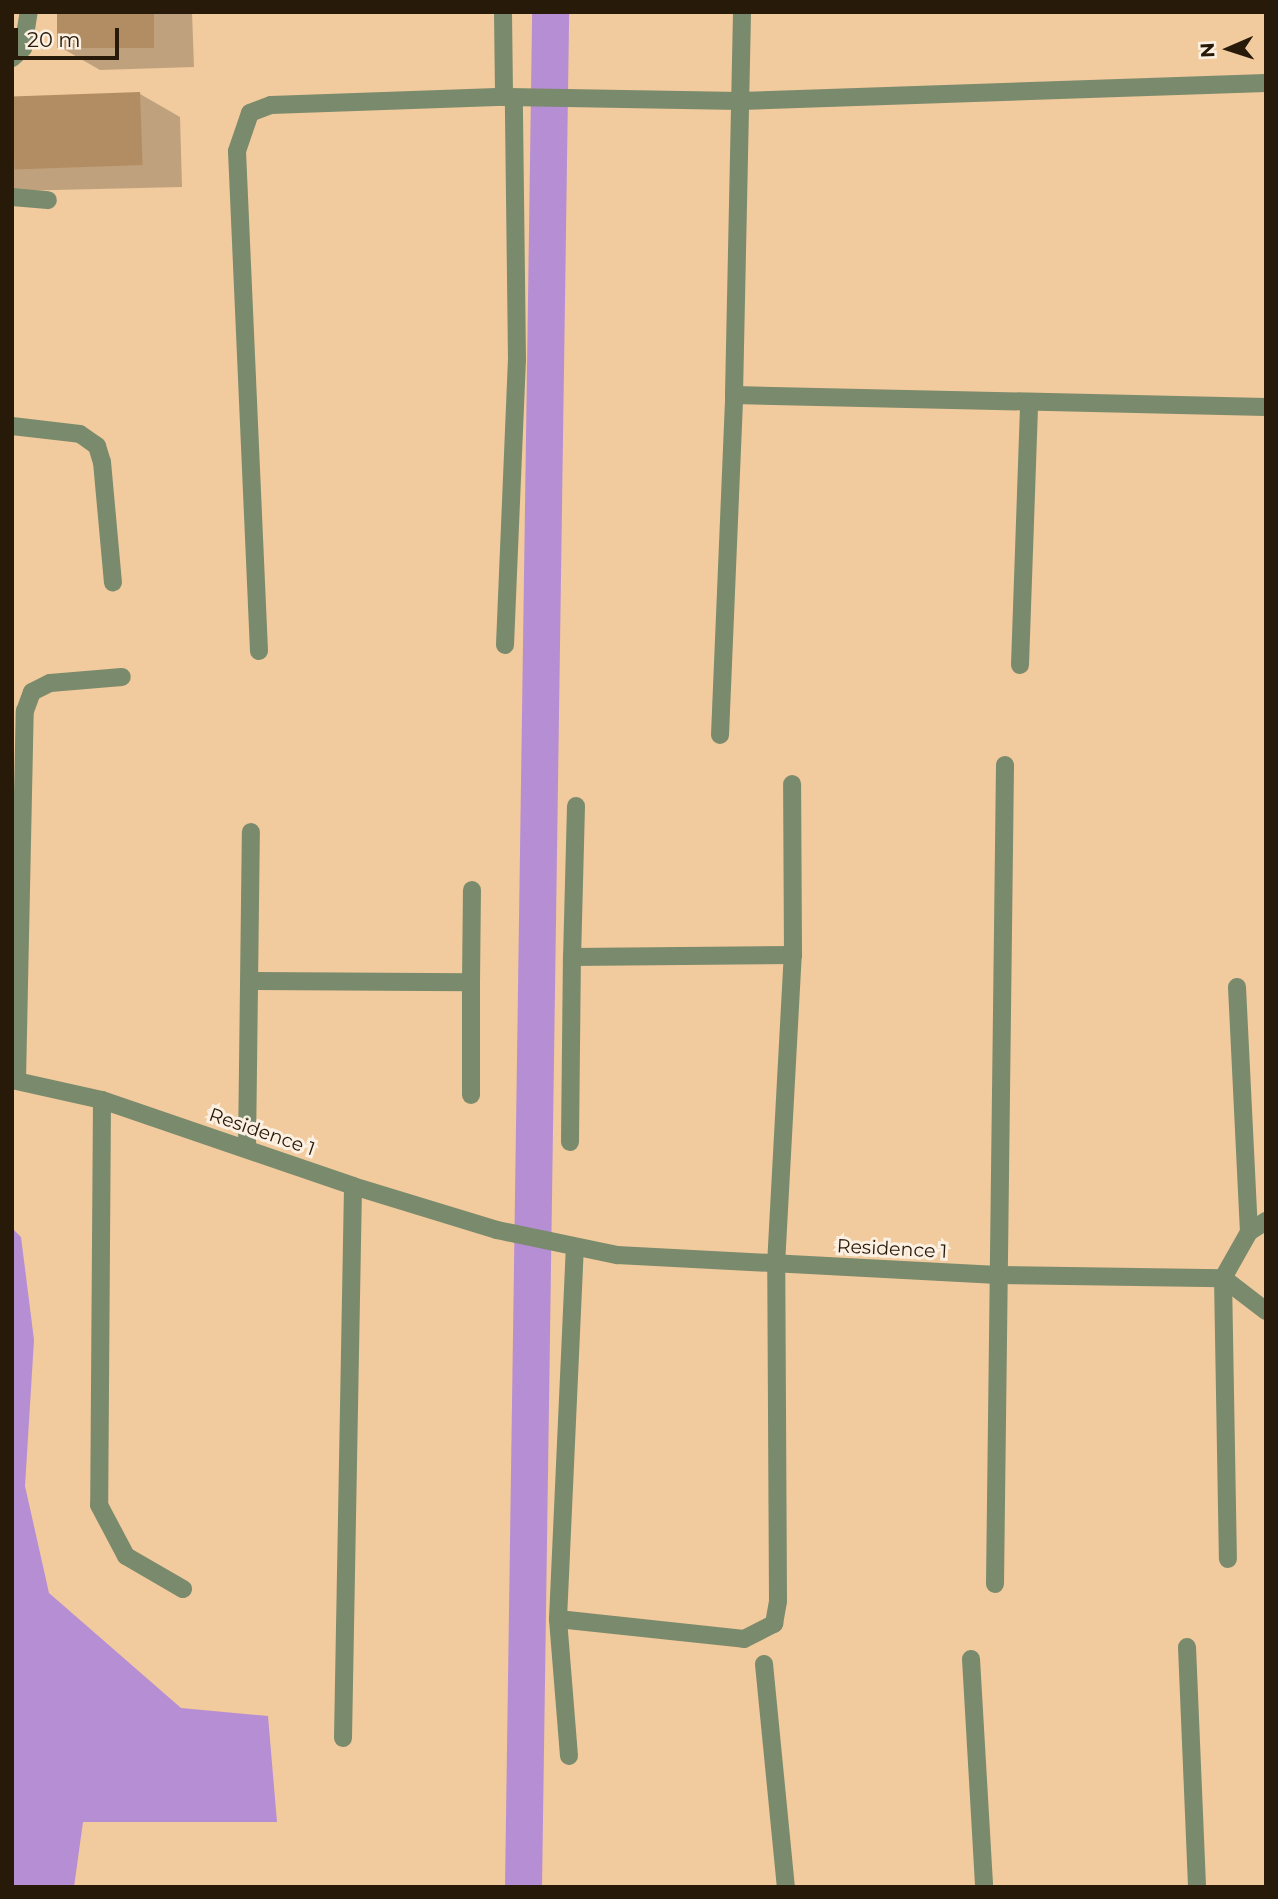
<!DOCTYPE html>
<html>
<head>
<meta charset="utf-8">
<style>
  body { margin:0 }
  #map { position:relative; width:1278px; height:1899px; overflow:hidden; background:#f1ca9d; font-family:Montserrat,sans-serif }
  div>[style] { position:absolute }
  .water>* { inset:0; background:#b68ed3 }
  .shadow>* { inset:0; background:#0003 }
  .canal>* { height:37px; margin:-18.5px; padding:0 18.5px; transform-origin:18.5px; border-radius:18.5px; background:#b68ed3 }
  .building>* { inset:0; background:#b28d63; transform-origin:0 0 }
  .minor>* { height:18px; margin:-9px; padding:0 9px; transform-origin:9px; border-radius:9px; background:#7a8a6c }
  span { translate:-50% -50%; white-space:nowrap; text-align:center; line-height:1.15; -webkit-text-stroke:6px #fcf0e3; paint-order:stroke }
  .street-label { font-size:19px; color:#281a09 }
  .frame { position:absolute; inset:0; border:14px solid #281a09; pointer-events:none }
  .north { position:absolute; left:1194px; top:14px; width:70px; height:70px; -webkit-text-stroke:5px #fcf0e3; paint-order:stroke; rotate:267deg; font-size:19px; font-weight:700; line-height:28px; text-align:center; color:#281a09 }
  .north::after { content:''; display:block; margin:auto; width:24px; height:32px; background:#281a09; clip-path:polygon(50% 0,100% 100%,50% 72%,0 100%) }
  .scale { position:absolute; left:14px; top:28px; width:105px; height:32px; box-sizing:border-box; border:4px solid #281a09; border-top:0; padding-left:9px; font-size:21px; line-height:24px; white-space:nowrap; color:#281a09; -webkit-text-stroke:5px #fcf0e3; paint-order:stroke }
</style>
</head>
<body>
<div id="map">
  <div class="water">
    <div style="clip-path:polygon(12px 1228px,21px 1237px,34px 1340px,25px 1486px,49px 1593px,181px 1708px,268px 1716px,277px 1822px,83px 1822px,74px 1887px,12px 1887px)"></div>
  </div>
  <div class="shadow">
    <div style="clip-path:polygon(59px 12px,192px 12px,194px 67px,100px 70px,60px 47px)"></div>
    <div style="clip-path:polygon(140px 94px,180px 117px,182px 187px,12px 191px,12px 98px)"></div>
  </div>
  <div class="canal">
    <div style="left:523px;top:1887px;width:1875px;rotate:-89.17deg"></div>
  </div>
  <div class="building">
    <div style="left:57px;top:12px;width:97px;height:36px"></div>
    <div style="left:140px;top:92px;width:73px;height:128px;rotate:88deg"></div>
  </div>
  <div class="minor">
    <div style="left:503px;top:12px;width:85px;rotate:89.3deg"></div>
    <div style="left:12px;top:58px;width:15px;rotate:-42deg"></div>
    <div style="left:23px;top:48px;width:36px;rotate:-81deg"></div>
    <div style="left:12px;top:197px;width:36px;rotate:5deg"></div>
    <div style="left:734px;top:395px;width:532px;rotate:1.29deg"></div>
    <div style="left:12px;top:426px;width:68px;rotate:6.7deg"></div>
    <div style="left:80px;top:434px;width:21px;rotate:35deg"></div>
    <div style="left:97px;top:446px;width:17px;rotate:73deg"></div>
    <div style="left:102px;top:462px;width:121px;rotate:84.8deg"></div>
    <div style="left:505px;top:645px;width:285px;rotate:-87.6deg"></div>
    <div style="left:517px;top:360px;width:262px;rotate:-90.7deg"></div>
    <div style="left:259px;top:651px;width:500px;rotate:-92.52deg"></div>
    <div style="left:237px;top:151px;width:40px;rotate:-71.1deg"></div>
    <div style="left:250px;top:113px;width:22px;rotate:-21deg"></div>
    <div style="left:271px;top:105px;width:233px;rotate:-2deg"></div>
    <div style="left:504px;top:97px;width:236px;rotate:1deg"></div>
    <div style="left:740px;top:101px;width:526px;rotate:-1.96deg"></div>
    <div style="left:1020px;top:665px;width:263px;rotate:-88deg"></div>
    <div style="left:720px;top:735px;width:340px;rotate:-87.6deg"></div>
    <div style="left:734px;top:395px;width:383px;rotate:-88.8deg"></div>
    <div style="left:576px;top:806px;width:151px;rotate:91.5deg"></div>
    <div style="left:572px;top:957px;width:221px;rotate:-0.5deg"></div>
    <div style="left:251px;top:981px;width:220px;rotate:0.3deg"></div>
    <div style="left:471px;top:982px;width:113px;rotate:90deg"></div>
    <div style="left:471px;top:982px;width:92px;rotate:-89.4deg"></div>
    <div style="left:1237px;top:987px;width:245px;rotate:87.2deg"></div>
    <div style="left:12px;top:1080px;width:92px;rotate:12.5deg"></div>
    <div style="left:102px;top:1100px;width:265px;rotate:18.9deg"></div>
    <div style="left:353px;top:1186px;width:151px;rotate:17deg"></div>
    <div style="left:497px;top:1230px;width:123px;rotate:11.8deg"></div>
    <div style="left:617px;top:1255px;width:381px;rotate:3deg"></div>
    <div style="left:997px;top:1275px;width:226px;rotate:0.8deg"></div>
    <div style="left:1223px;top:1278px;width:54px;rotate:37.5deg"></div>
    <div style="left:17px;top:1080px;width:369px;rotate:-88.8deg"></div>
    <div style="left:25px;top:711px;width:20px;rotate:-70deg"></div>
    <div style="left:32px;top:692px;width:20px;rotate:-27deg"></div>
    <div style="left:50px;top:683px;width:72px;rotate:-4.8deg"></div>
    <div style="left:102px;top:1100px;width:405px;rotate:90.4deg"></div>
    <div style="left:99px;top:1505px;width:58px;rotate:62.1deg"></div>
    <div style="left:126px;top:1556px;width:66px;rotate:30.1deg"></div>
    <div style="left:570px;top:1142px;width:185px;rotate:-89.4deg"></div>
    <div style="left:247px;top:1149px;width:317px;rotate:-89.3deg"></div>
    <div style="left:1223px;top:1278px;width:281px;rotate:89deg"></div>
    <div style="left:1223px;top:1278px;width:53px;rotate:-60.5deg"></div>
    <div style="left:1249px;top:1232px;width:20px;rotate:-33deg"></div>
    <div style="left:995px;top:1584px;width:819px;rotate:-89.3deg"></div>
    <div style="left:558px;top:1619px;width:187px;rotate:6.1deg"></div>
    <div style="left:744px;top:1639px;width:34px;rotate:-27deg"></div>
    <div style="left:774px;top:1624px;width:23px;rotate:-80deg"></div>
    <div style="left:778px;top:1601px;width:336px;rotate:-90.3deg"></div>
    <div style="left:776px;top:1265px;width:310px;rotate:-86.9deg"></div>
    <div style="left:793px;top:955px;width:171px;rotate:-90.3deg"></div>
    <div style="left:1187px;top:1647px;width:240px;rotate:87.6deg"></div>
    <div style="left:971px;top:1659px;width:228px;rotate:86.7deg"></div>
    <div style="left:764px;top:1664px;width:224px;rotate:84.4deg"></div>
    <div style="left:343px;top:1738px;width:552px;rotate:-88.96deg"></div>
    <div style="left:569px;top:1756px;width:137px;rotate:-94.6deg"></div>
    <div style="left:558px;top:1619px;width:372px;rotate:-87.4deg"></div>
  </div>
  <div class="street-label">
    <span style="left:262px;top:1132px;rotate:19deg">Residence 1</span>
    <span style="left:892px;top:1249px;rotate:3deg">Residence 1</span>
  </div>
  <div class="frame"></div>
  <div class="north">N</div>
  <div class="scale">20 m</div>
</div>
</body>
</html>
